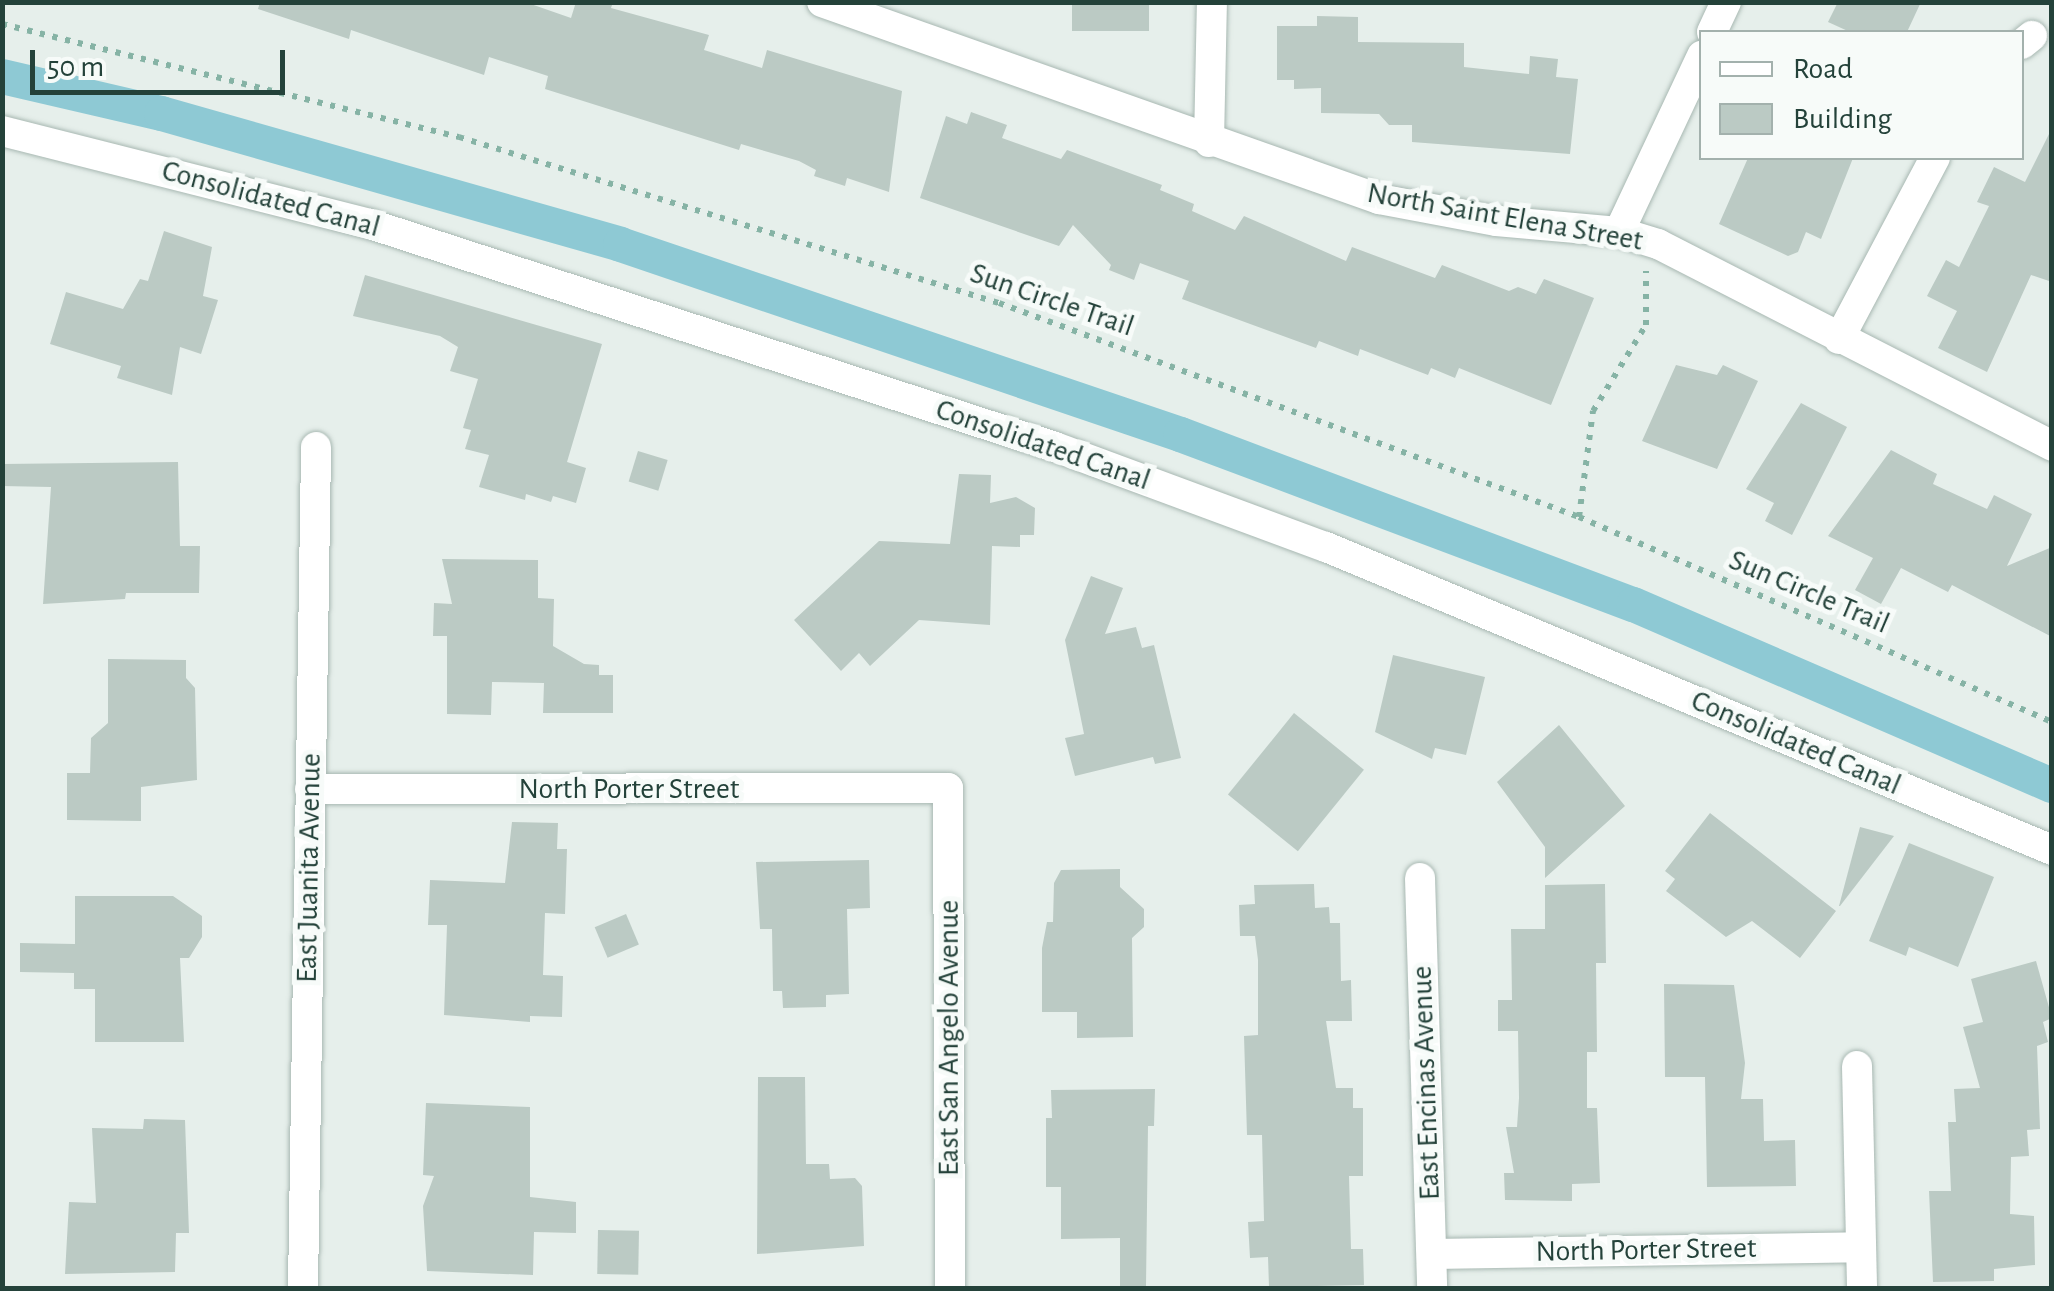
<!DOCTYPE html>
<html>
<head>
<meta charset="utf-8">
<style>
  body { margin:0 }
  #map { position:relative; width:2054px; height:1291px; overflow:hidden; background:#e6efeb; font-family:"Alegreya Sans",sans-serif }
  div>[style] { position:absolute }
  .canal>* { height:35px; margin:-17.5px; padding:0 17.5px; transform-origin:17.5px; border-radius:17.5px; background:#8ec9d4 }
  .building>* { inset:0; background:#bbcac4; transform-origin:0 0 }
  .path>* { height:6px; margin-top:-3px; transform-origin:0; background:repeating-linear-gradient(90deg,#86b3a5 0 5px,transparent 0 13px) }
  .roads { filter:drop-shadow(0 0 2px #a8b8b2) drop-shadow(0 0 2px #a8b8b2) }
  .minor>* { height:30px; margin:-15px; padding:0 15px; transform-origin:15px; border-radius:15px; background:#fff }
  span { translate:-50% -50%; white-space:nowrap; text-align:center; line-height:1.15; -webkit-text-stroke:10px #f7fbf9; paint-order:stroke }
  .street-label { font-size:30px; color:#24423a }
  .frame { position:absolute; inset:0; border:5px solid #24423a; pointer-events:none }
  .legend { position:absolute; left:1699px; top:30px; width:325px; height:130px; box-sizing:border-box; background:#f7fbf9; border:2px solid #a3b1ad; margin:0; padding:12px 18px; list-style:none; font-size:30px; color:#24423a }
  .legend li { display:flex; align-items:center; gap:20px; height:50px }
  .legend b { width:50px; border:2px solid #a3b1ad }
  .scale { position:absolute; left:30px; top:50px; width:255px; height:45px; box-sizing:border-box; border:5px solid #24423a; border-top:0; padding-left:12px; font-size:30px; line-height:35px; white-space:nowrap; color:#24423a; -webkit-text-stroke:8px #f7fbf9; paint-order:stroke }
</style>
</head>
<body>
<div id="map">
  <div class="canal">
    <div style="left:2px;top:76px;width:163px;rotate:13.1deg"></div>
    <div style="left:161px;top:113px;width:477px;rotate:15.9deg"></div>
    <div style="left:620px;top:244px;width:591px;rotate:18.74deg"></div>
    <div style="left:1180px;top:434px;width:484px;rotate:20.6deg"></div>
    <div style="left:1633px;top:604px;width:456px;rotate:23.4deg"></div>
  </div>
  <div class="building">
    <div style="clip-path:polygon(260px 2px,525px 2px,571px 18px,576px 2px,613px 2px,611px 8px,709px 35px,704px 50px,762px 68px,767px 50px,902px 91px,889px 192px,847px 178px,845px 186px,814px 176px,816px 170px,799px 161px,741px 144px,739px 150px,545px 89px,548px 76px,489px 57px,484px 75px,351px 30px,349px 39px,258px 9px)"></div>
    <div style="left:1072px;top:2px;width:77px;height:29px"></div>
    <div style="clip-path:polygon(1838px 2px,1921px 2px,1907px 32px,1850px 32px,1828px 22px)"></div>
    <div style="clip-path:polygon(1317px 16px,1358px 17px,1358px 42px,1464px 43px,1464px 67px,1529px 74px,1530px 56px,1558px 59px,1556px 77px,1578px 79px,1570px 154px,1412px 142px,1412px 125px,1389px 125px,1379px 114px,1321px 113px,1321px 88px,1294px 89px,1294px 80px,1277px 80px,1277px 26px,1317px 26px)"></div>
    <div style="clip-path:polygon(971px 112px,1007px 125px,1002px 138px,1061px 159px,1067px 150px,1162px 185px,1160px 190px,1194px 204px,1192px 211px,1235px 230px,1244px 216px,1346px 261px,1352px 247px,1435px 278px,1442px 265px,1509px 291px,1518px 287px,1536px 294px,1544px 279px,1594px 298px,1551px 405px,1459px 368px,1455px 378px,1431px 368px,1428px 375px,1360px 349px,1358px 356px,1319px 341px,1316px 348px,1182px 299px,1189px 281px,1140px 263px,1134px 280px,1109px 270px,1111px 265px,1073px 225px,1059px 246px,920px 198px,946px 116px,967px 124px)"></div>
    <div style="clip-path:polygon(2052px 128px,2052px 282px,2031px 275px,1987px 372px,1938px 348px,1957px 311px,1927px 296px,1946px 260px,1959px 267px,1989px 206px,1977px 202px,1994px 167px,2025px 182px)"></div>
    <div style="clip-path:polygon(1748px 158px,1853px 158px,1821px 239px,1806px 232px,1798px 252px,1788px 256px,1719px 224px)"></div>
    <div style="clip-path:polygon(164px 231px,212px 247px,203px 296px,218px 300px,201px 354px,180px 347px,172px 395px,117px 378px,121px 366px,50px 344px,66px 292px,123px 309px,140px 279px,148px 281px)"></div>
    <div style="clip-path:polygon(365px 275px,602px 344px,567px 462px,586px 468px,576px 503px,553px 496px,551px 502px,526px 494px,525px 500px,479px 487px,489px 455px,465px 449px,471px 430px,463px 428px,478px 379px,450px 371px,458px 347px,440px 336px,353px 316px)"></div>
    <div style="clip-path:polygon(1676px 365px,1717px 375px,1723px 365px,1758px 381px,1717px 469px,1642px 441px)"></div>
    <div style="clip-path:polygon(1801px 403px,1847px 427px,1792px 535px,1765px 521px,1774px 503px,1746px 489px)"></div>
    <div style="clip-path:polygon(1891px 450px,1937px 474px,1933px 484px,1987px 509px,1994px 495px,2032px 514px,2007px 566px,2052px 547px,2052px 637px,1952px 585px,1948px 592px,1901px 568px,1881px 604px,1855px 590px,1873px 558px,1828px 536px)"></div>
    <div style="left:638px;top:451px;width:31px;height:32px;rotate:17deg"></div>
    <div style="clip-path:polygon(178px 462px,180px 546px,200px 546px,199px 593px,126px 593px,125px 599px,43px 604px,51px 487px,2px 486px,2px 464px)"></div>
    <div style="clip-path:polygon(959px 474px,991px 475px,990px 503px,1016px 497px,1035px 508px,1034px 535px,1020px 535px,1020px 547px,992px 546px,990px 625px,919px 620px,870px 666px,859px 653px,841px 671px,794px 620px,879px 541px,950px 544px)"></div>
    <div style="clip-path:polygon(442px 559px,538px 560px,538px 598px,554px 599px,553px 646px,584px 664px,599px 665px,599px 675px,613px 675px,613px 713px,543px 713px,544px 683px,492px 682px,491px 715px,447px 714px,447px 636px,433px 636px,434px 603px,452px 604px)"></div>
    <div style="clip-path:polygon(1091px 576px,1123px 588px,1105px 634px,1136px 627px,1142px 648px,1154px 645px,1181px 758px,1155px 764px,1153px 757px,1075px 776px,1065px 738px,1084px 734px,1065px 640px)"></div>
    <div style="clip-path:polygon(1393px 655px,1485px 677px,1466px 755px,1435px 748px,1432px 759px,1375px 732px)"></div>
    <div style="clip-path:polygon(108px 659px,186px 660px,186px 678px,195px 688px,197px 780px,141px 787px,141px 821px,67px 820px,67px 773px,90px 773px,91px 738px,108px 723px)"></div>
    <div style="left:1294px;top:713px;width:90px;height:105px;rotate:39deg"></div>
    <div style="clip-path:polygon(1559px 725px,1625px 806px,1545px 878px,1545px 847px,1497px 782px)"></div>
    <div style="clip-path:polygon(1710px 813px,1836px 911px,1800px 958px,1752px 921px,1726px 937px,1666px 891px,1675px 879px,1665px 871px)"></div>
    <div style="clip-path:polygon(512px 822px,558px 823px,557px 849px,567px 849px,565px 914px,545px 913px,543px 975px,563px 976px,562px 1017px,530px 1016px,530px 1022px,444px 1015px,447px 925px,428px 925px,430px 880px,505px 883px)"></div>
    <div style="clip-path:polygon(1860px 827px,1894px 836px,1840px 906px,1839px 906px)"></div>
    <div style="clip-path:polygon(1909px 843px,1994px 877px,1958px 967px,1909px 947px,1906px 956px,1869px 941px)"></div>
    <div style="clip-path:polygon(869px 860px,870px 908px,847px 909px,849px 994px,826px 995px,826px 1007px,783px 1008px,782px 991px,773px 991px,772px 929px,760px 929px,756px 862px)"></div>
    <div style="clip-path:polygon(1120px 869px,1120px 887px,1144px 909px,1144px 927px,1132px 938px,1133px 1037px,1077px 1038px,1077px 1012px,1042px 1012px,1042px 948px,1047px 922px,1053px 922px,1054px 883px,1061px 870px)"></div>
    <div style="clip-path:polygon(1314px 884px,1315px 908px,1329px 907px,1330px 923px,1340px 923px,1341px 981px,1351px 980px,1352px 1021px,1326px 1021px,1336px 1088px,1353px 1088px,1353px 1108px,1363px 1108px,1363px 1176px,1349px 1176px,1351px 1249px,1363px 1249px,1364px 1285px,1269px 1287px,1268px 1257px,1250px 1258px,1248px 1222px,1264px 1221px,1262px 1135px,1247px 1135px,1244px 1036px,1258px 1035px,1258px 960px,1255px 936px,1240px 936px,1239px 905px,1255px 904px,1254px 885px)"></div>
    <div style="clip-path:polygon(1605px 884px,1606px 963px,1596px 963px,1597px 1052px,1587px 1052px,1587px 1108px,1597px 1108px,1600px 1183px,1572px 1184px,1572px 1201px,1505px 1200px,1504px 1173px,1514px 1173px,1506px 1127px,1517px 1127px,1519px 1098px,1518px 1031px,1498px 1031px,1498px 1000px,1512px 1000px,1511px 929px,1545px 929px,1545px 885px)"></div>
    <div style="clip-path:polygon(75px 896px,173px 896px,202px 916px,202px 937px,189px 958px,180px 958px,184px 1042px,95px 1042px,95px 989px,74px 989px,74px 973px,20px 972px,20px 943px,75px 944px)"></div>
    <div style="left:626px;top:914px;width:33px;height:34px;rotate:67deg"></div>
    <div style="clip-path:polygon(2036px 961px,2052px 1018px,2043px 1022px,2048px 1042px,2037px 1046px,2040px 1129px,2027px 1130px,2029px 1156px,2011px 1157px,2010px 1214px,2034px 1216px,2035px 1265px,1994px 1269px,1994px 1281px,1933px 1282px,1929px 1191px,1951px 1191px,1948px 1122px,1956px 1122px,1954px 1089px,1980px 1088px,1963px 1027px,1983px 1022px,1971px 979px)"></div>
    <div style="clip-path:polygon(1664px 984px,1734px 985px,1745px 1063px,1741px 1099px,1763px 1099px,1764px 1141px,1795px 1140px,1796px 1186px,1707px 1187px,1705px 1077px,1665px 1077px)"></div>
    <div style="clip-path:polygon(758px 1077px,805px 1077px,806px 1164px,829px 1164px,830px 1179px,855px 1178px,862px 1186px,864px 1246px,757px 1254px)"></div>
    <div style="clip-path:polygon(1155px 1089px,1154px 1126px,1148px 1126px,1146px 1286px,1120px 1286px,1120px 1238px,1061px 1239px,1061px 1187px,1046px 1187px,1046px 1118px,1052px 1118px,1051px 1090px)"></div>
    <div style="clip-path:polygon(426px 1103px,530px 1107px,530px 1197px,576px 1202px,576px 1233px,534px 1232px,533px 1275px,427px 1271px,423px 1206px,434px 1176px,423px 1175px)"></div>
    <div style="clip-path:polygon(144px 1119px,185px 1120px,189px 1233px,176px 1233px,175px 1272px,65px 1274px,69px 1202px,96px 1203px,92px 1128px,143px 1129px)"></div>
    <div style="left:598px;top:1230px;width:41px;height:44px;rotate:1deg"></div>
  </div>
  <div class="path">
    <div style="left:2px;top:24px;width:471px;rotate:13.9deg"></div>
    <div style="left:459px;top:137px;width:565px;rotate:17.09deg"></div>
    <div style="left:999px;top:303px;width:618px;rotate:20.25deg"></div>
    <div style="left:1579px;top:517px;width:516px;rotate:23.43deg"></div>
    <div style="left:1579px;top:517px;width:107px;rotate:-82.5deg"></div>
    <div style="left:1593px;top:411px;width:101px;rotate:-58.4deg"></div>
    <div style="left:1646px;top:325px;width:54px;rotate:-90deg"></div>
  </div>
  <div class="roads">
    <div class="minor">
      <div style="left:822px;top:2px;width:591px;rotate:19.48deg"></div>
      <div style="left:1379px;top:199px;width:119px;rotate:10.6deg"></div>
      <div style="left:1496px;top:221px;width:123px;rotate:5.1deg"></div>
      <div style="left:1619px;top:232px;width:41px;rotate:17.1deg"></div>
      <div style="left:1658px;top:244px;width:443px;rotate:27.1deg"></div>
      <div style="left:1712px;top:32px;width:33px;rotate:-65deg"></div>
      <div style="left:2022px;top:44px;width:13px;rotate:-39deg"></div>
      <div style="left:2px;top:131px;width:380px;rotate:14.2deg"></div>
      <div style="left:370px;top:224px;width:720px;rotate:18.03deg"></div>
      <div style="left:1055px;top:447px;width:289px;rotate:20.3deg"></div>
      <div style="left:1326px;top:547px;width:787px;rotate:22.65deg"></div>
      <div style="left:1209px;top:142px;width:140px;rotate:-88.8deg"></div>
      <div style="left:1619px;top:232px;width:195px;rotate:-64.8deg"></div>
      <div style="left:1839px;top:339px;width:205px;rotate:-62.1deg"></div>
      <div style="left:310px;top:789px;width:638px;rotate:-0.09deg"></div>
      <div style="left:948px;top:788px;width:500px;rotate:89.77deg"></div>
      <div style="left:1420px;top:878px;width:410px;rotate:88.3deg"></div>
      <div style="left:1857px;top:1066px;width:222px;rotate:88.7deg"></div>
      <div style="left:1432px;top:1254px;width:429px;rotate:-0.9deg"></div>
      <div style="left:303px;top:1288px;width:841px;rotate:-89.11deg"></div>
    </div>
  </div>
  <div class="street-label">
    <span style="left:271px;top:199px;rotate:15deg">Consolidated Canal</span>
    <span style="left:1505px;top:217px;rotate:10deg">North Saint Elena Street</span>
    <span style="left:1052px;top:300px;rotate:19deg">Sun Circle Trail</span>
    <span style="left:1043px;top:445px;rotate:19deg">Consolidated Canal</span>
    <span style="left:1809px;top:592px;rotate:23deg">Sun Circle Trail</span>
    <span style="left:1796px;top:743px;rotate:23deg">Consolidated Canal</span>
    <span style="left:629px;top:789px">North Porter Street</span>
    <span style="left:309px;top:868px;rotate:-89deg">East Juanita Avenue</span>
    <span style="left:949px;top:1038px;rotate:-90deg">East San Angelo Avenue</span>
    <span style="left:1426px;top:1083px;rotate:-92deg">East Encinas Avenue</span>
    <span style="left:1646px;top:1250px;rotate:-1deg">North Porter Street</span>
  </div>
  <div class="frame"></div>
  <ul class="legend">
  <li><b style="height:12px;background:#fff"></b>Road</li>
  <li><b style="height:28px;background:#bbcac4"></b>Building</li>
  </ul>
  <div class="scale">50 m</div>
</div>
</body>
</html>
